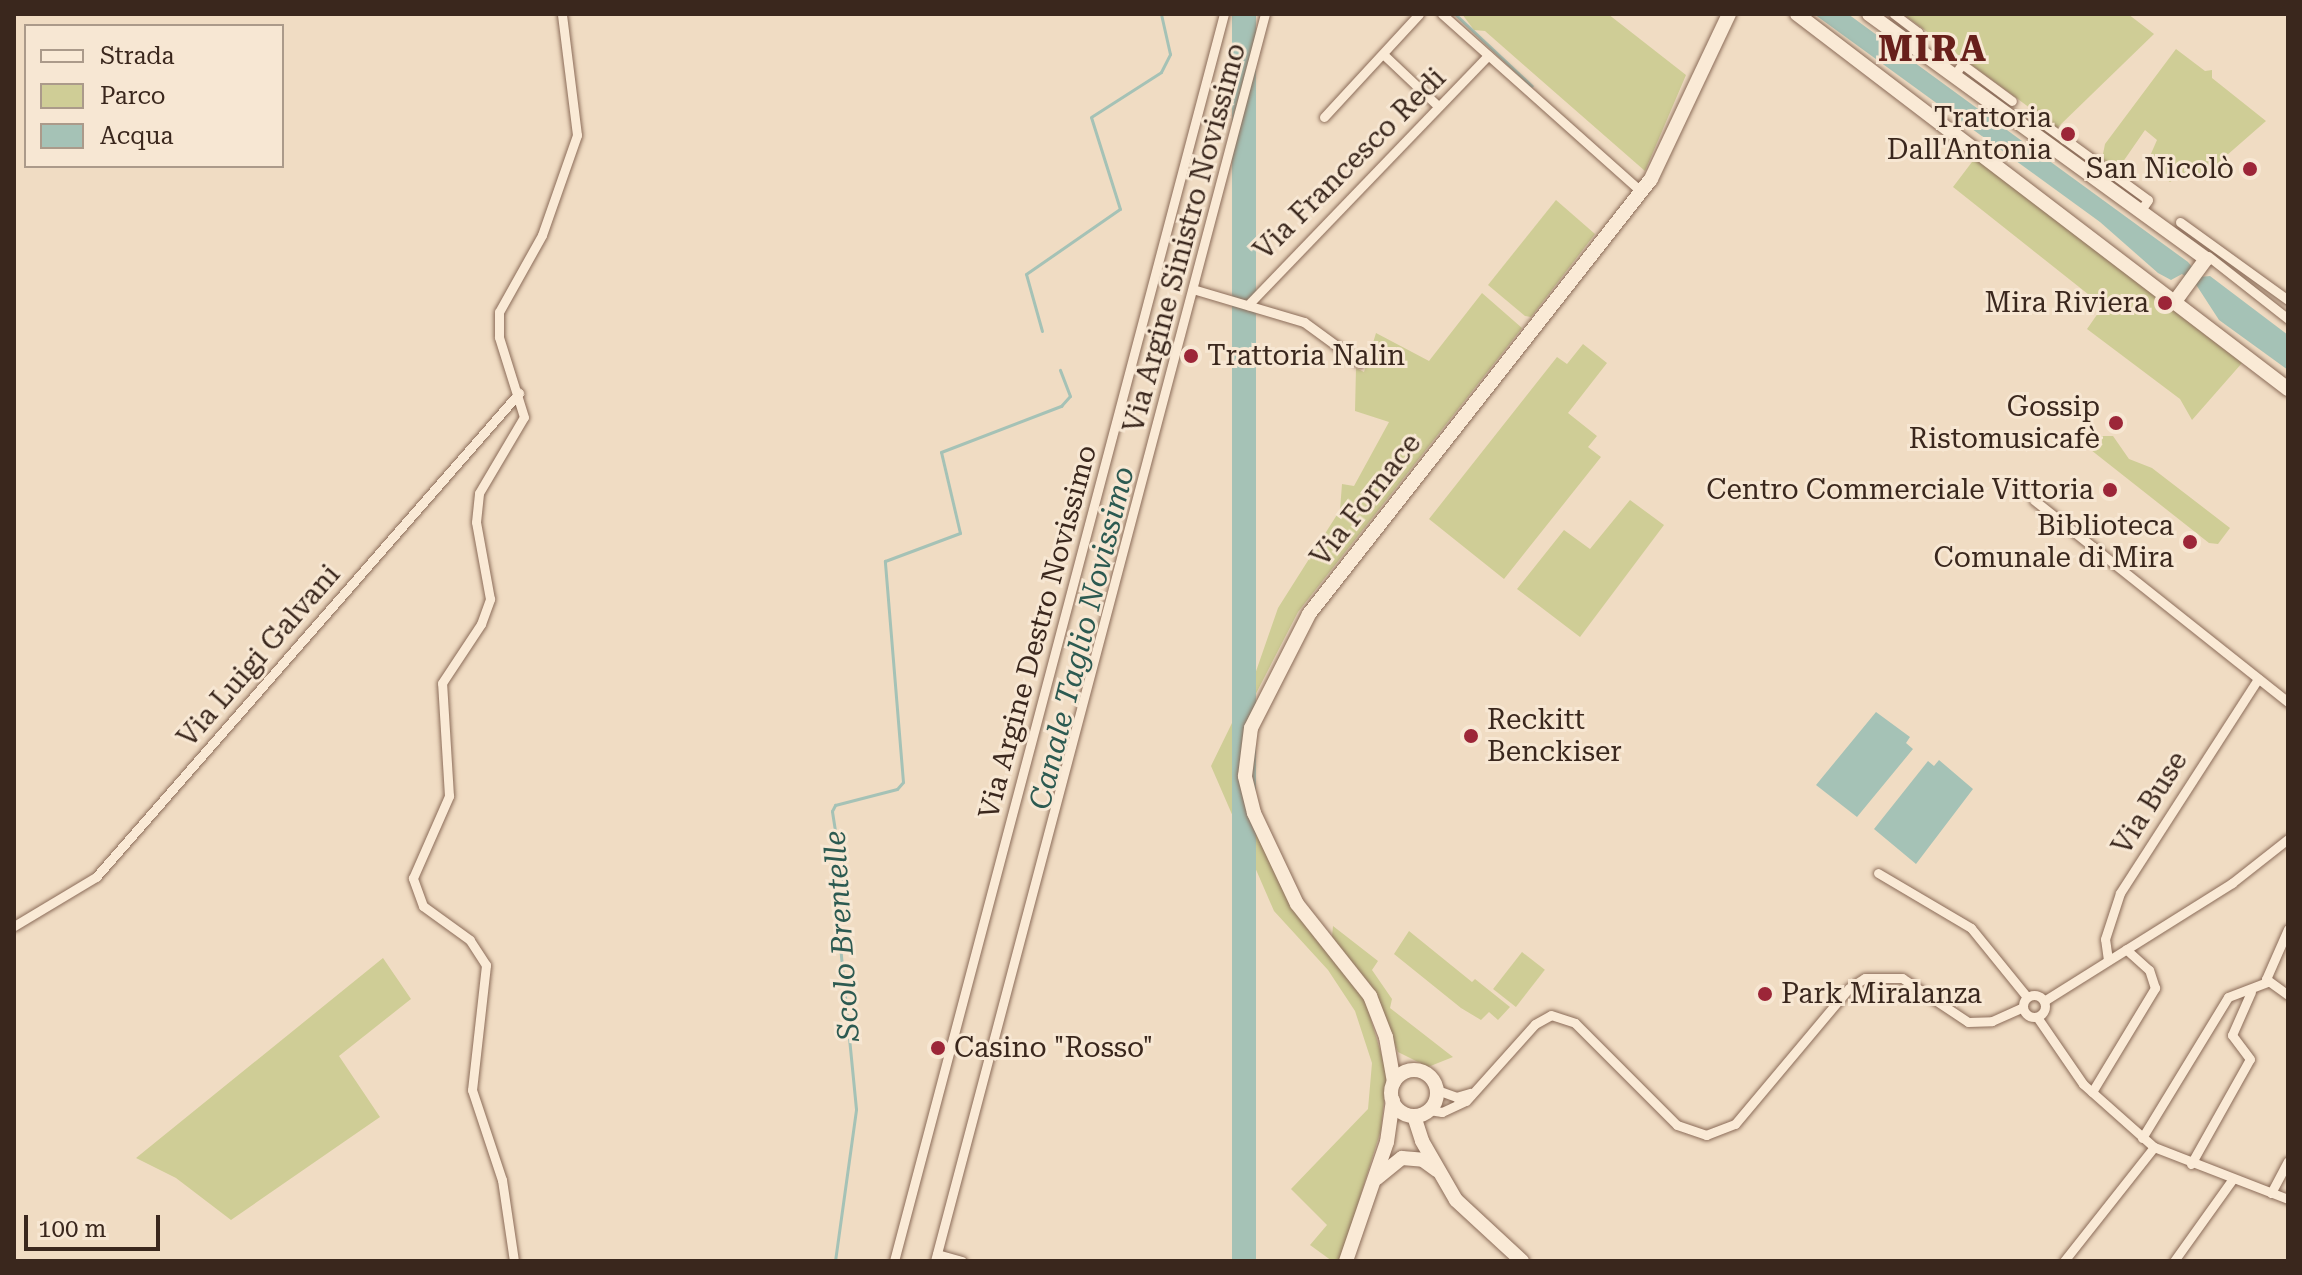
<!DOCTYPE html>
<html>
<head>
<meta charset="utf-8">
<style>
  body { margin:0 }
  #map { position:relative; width:2302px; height:1275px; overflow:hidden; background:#f0dcc3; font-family:"Roboto Serif",serif }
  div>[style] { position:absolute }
  .green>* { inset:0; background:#cfcd96; transform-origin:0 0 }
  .water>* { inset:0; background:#a5c2b6; transform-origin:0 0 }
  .stream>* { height:3px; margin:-1.5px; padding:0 1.5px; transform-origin:1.5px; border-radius:1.5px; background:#a5c2b6 }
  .roads { filter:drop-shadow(0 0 2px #8b6c59) drop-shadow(0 0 2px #8b6c59) }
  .street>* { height:9px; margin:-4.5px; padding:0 4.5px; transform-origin:4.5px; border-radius:4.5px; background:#faead6 }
  .street>.ring { margin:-4.5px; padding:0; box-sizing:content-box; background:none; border:9px solid #faead6; border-radius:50% }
  .secondary>* { height:14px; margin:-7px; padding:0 7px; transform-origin:7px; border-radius:7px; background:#faead6 }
  .secondary>.ring { margin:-7px; padding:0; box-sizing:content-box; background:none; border:14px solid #faead6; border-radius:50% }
  .dots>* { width:22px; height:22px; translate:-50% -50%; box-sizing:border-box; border:4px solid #f7e7d3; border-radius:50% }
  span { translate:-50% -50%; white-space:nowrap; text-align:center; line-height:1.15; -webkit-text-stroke:6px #f7e7d3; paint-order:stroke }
  .poi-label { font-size:28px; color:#3a271d }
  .right { translate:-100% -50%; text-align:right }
  .left { translate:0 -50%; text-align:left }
  .street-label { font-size:28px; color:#3a271d }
  .water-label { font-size:30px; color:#2c5a51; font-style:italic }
  .district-label { font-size:36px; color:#68201b; font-weight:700; letter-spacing:2px }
  .frame { position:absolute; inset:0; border:16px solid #3a271d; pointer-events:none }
  .legend { position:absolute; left:24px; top:24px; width:260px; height:144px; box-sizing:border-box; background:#f7e7d3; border:2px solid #ab9a8a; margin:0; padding:10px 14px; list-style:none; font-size:24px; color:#3a271d }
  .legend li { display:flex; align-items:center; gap:16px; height:40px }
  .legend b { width:40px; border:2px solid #ab9a8a }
  .scale { position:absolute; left:24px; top:1215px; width:136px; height:36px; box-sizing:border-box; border:4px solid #3a271d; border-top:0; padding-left:10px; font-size:24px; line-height:28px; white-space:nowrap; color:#3a271d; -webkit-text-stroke:6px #f7e7d3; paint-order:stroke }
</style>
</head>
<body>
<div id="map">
  <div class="green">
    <div style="clip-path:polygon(1462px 14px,1608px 14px,1686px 75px,1645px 171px,1485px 31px,1474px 30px)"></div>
    <div style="clip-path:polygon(1903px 14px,2128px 14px,2154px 34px,2057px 128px)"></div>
    <div style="clip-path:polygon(2176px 49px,2205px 71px,2212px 70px,2212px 78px,2266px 121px,2202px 177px,2192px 168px,2170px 182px,2163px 177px,2150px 156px,2157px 140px,2145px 130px,2118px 169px,2102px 159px,2105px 144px)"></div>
    <div style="clip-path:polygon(1975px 158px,2242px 363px,2192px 420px,2180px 399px,2087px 329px,2103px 306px,1953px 187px)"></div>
    <div style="clip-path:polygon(1556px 200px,1595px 234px,1531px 317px,1525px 316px,1488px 285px)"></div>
    <div style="clip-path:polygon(1482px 293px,1522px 328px,1298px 612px,1248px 709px,1237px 744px,1240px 779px,1279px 881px,1365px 1000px,1387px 1073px,1381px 1130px,1340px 1261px,1332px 1261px,1310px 1245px,1327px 1225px,1291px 1189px,1368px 1109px,1372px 1063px,1355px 1011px,1328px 970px,1274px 911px,1211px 766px,1253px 680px,1278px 608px,1340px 510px,1342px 484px,1354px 486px,1389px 422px,1355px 411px,1356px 368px,1364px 372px,1376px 333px,1429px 361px)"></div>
    <div style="clip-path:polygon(1583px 344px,1607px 363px,1568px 413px,1597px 436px,1588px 447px,1601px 457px,1504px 579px,1429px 519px,1557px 357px,1567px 364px)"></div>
    <div style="clip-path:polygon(2102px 436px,2113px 436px,2129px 459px,2152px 468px,2230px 528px,2218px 544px,2209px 543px,2091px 450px)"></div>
    <div style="clip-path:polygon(1630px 500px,1664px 525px,1580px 637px,1517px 589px,1564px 530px,1590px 549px)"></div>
    <div style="clip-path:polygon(1333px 926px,1378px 961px,1372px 970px,1392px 999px,1390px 1008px,1453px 1057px,1428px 1067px,1398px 1052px,1369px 983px,1332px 937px)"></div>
    <div style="clip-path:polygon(1409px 931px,1472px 982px,1475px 979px,1510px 1007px,1498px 1020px,1489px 1012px,1481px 1020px,1461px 1008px,1394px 954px)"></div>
    <div style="left:1522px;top:952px;width:29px;height:47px;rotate:38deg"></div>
    <div style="clip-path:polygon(383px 958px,411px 999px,339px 1056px,380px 1117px,231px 1220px,176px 1178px,136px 1158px)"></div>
  </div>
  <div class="water">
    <div style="left:1232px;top:14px;width:24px;height:1290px"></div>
    <div style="clip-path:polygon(1814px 14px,1848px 14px,2188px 262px,2200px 277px,2210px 276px,2288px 335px,2288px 370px,2219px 320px,2195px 283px,2182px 274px,2171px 280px,2158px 273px,2100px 222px)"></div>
    <div style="clip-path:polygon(1876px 712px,1910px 737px,1906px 743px,1913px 749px,1857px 817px,1816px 785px)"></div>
    <div style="clip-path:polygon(1939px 760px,1973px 789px,1916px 864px,1874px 829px,1928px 761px,1934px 766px)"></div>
  </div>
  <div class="stream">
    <div style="left:1455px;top:14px;width:105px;rotate:43.1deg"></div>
    <div style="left:1042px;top:331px;width:59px;rotate:-105.7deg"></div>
    <div style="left:1026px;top:274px;width:114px;rotate:-34.7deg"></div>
    <div style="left:1120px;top:209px;width:96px;rotate:-107.5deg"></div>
    <div style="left:1091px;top:117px;width:83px;rotate:-32.7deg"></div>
    <div style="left:1161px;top:72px;width:20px;rotate:-63deg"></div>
    <div style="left:1170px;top:54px;width:41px;rotate:-102.7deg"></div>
    <div style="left:835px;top:1261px;width:153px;rotate:-82.1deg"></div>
    <div style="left:856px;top:1109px;width:194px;rotate:-95.6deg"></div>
    <div style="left:837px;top:916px;width:29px;rotate:-76deg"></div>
    <div style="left:844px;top:888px;width:78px;rotate:-98.9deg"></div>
    <div style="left:832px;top:811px;width:7px;rotate:-63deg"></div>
    <div style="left:835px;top:805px;width:64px;rotate:-14.5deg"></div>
    <div style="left:897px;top:789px;width:9px;rotate:-49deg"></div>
    <div style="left:903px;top:782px;width:222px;rotate:-94.7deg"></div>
    <div style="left:885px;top:561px;width:80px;rotate:-20.5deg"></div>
    <div style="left:960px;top:533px;width:83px;rotate:-103.2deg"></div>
    <div style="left:941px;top:452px;width:129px;rotate:-21deg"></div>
    <div style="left:1061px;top:406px;width:13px;rotate:-48deg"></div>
    <div style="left:1070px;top:396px;width:28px;rotate:-111deg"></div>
  </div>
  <div class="roads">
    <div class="street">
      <div style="left:1442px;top:14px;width:268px;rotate:41.7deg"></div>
      <div style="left:1894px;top:14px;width:30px;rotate:37deg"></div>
      <div style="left:1918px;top:32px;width:15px;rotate:127deg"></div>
      <div style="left:1383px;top:54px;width:76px;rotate:43.4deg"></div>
      <div style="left:1953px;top:77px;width:16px;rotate:-55deg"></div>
      <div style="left:1962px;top:64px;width:62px;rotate:36.5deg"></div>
      <div style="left:2033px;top:116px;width:142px;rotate:36.1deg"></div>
      <div style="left:2148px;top:200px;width:14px;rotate:126deg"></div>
      <div style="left:1324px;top:117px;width:140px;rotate:-47.3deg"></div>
      <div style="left:2180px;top:222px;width:133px;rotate:35.8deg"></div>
      <div style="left:2208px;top:256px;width:102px;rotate:38.2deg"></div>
      <div style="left:1196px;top:290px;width:113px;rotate:16.5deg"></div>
      <div style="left:1304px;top:322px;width:69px;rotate:36.2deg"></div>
      <div style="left:1248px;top:305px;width:346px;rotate:-46.1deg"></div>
      <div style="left:2034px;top:500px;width:325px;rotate:38.5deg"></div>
      <div style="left:1878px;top:873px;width:108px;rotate:30.6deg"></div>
      <div style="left:1971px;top:928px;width:89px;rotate:50.9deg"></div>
      <div style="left:14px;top:926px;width:96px;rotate:-30.9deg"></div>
      <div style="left:96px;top:877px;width:643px;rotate:-48.85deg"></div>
      <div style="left:2288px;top:929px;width:55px;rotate:113.7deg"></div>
      <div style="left:2266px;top:979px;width:27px;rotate:36deg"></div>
      <div style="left:2108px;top:960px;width:21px;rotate:-98deg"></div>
      <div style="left:2105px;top:939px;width:48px;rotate:-71.9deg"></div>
      <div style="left:2120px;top:893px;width:255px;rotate:-57.2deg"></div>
      <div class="ring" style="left:2023px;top:995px;width:13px;height:13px"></div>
      <div style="left:2044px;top:1001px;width:222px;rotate:-32.1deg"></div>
      <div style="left:2232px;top:883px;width:71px;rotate:-38.2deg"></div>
      <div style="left:2037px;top:1017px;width:81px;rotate:55.5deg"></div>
      <div style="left:2083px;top:1084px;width:95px;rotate:41.6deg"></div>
      <div style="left:2154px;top:1147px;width:144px;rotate:21.2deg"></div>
      <div style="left:1437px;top:1090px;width:20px;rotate:20deg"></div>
      <div style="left:1456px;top:1097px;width:15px;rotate:-16deg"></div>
      <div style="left:2092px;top:1092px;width:122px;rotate:-58.8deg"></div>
      <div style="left:2155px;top:988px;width:19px;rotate:-108deg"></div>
      <div style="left:2149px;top:970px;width:31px;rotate:-138deg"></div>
      <div style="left:1429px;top:1110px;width:13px;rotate:9deg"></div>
      <div style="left:1442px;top:1112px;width:26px;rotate:-25deg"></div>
      <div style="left:1466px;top:1101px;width:103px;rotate:-48.1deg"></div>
      <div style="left:1535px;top:1024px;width:18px;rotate:-29deg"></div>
      <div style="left:1551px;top:1015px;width:25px;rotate:18deg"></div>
      <div style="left:1575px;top:1023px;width:144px;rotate:45deg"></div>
      <div style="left:1677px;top:1125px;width:31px;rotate:19deg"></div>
      <div style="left:1706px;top:1135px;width:31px;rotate:-21deg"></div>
      <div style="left:1735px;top:1124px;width:177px;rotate:-50deg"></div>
      <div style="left:1849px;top:988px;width:19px;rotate:-32deg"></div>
      <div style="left:1865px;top:978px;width:37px"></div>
      <div style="left:1902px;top:978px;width:79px;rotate:33.7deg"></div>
      <div style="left:1968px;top:1022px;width:24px;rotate:-2deg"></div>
      <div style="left:1992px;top:1021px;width:34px;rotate:-24deg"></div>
      <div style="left:2142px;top:1138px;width:165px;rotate:-58.6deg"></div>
      <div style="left:2228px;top:997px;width:42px;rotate:-21deg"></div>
      <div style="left:2191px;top:1164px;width:120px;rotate:-60.7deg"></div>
      <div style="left:2250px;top:1059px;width:30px;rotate:-127deg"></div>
      <div style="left:2232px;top:1035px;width:47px;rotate:-66.2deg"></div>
      <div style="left:2271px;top:1193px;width:36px;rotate:-62deg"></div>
      <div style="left:937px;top:1254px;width:26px;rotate:16deg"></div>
      <div style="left:514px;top:1261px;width:82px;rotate:-98.4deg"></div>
      <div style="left:502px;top:1180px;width:95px;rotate:-108.4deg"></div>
      <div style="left:472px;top:1090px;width:126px;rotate:-83.6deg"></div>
      <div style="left:486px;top:965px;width:30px;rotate:-123deg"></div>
      <div style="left:470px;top:940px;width:58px;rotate:-144.1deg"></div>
      <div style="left:423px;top:906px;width:30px;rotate:-110deg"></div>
      <div style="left:413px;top:878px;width:90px;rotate:-66.3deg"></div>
      <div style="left:449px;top:796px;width:113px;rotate:-93.5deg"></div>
      <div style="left:442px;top:683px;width:71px;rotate:-56.5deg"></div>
      <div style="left:481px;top:624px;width:27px;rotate:-70deg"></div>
      <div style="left:490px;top:599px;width:78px;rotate:-100.3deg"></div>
      <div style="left:476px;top:522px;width:29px;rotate:-84deg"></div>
      <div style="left:479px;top:493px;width:88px;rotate:-59.4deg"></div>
      <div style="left:524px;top:417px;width:84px;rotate:-107.4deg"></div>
      <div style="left:499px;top:337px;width:25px;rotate:-90deg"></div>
      <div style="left:499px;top:312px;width:88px;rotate:-60.8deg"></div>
      <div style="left:542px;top:235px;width:106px;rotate:-70.7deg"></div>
      <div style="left:577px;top:135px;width:122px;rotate:-97.1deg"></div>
      <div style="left:894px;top:1261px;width:1290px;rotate:-75.18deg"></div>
      <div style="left:935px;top:1261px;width:1290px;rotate:-75.18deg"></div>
      <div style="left:2064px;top:1261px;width:145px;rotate:-51.7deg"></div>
      <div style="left:2174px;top:1261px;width:100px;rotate:-54.4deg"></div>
    </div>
    <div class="secondary">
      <div style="left:1797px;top:14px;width:618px;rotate:37.37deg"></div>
      <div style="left:1869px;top:14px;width:417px;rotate:36deg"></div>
      <div style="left:2206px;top:259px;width:51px;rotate:126.2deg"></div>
      <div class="ring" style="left:1391px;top:1070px;width:32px;height:32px"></div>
      <div style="left:1394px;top:1082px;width:46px;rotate:-100.1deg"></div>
      <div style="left:1386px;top:1037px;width:44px;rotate:-111.3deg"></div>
      <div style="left:1370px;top:996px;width:117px;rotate:-128.4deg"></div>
      <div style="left:1297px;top:904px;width:101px;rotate:-115.3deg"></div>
      <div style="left:1254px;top:813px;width:38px;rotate:-104deg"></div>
      <div style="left:1245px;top:776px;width:48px;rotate:-82.9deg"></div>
      <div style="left:1251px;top:728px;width:128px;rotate:-63deg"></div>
      <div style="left:1309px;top:614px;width:553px;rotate:-51.83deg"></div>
      <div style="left:1651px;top:179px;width:183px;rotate:-64.7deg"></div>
      <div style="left:1414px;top:1116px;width:26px;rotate:72deg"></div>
      <div style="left:1422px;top:1141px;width:68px;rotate:60deg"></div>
      <div style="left:1456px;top:1200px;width:90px;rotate:42.7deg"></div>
      <div style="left:1377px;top:1178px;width:32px;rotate:-39deg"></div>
      <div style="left:1402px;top:1158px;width:21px;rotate:5deg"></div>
      <div style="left:1423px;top:1160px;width:17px;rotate:36deg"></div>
      <div style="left:1346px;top:1261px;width:126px;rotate:-71deg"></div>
      <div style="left:1387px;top:1142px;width:42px;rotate:-81.9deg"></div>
    </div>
  </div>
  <div class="dots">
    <div style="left:2068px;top:134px;background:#9c2638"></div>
    <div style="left:2250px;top:169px;background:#9c2638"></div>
    <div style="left:2165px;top:303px;background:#9c2638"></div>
    <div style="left:1191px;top:356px;background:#9c2638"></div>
    <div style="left:2116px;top:423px;background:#9c2638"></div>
    <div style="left:2110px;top:490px;background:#9c2638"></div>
    <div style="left:2190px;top:542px;background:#9c2638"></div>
    <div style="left:1471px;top:736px;background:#9c2638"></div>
    <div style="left:1765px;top:994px;background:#9c2638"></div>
    <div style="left:938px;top:1048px;background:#9c2638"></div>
  </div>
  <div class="poi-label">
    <span class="right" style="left:2052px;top:134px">Trattoria<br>Dall'Antonia</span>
    <span class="right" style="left:2234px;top:169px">San Nicolò</span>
    <span class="right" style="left:2149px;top:303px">Mira Riviera</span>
    <span class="left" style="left:1207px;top:356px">Trattoria Nalin</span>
    <span class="right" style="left:2100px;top:423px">Gossip<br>Ristomusicafè</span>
    <span class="right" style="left:2094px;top:490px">Centro Commerciale Vittoria</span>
    <span class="right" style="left:2174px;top:542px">Biblioteca<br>Comunale di Mira</span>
    <span class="left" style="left:1487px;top:736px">Reckitt<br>Benckiser</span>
    <span class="left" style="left:1781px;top:994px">Park Miralanza</span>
    <span class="left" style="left:954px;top:1048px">Casino "Rosso"</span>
  </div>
  <div class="street-label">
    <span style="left:1350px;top:164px;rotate:-45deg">Via Francesco Redi</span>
    <span style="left:1185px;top:238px;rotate:-75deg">Via Argine Sinistro Novissimo</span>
    <span style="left:1366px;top:500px;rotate:-52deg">Via Fornace</span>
    <span style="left:1038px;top:632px;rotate:-75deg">Via Argine Destro Novissimo</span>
    <span style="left:259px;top:656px;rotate:-49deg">Via Luigi Galvani</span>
    <span style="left:2150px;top:803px;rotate:-58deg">Via Buse</span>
  </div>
  <div class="water-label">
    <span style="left:1082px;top:638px;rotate:-76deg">Canale Taglio Novissimo</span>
    <span style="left:842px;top:936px;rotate:-94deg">Scolo Brentelle</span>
  </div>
  <div class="district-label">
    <span style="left:1933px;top:50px">MIRA</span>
  </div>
  <div class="frame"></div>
  <ul class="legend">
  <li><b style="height:10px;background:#faead6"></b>Strada</li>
  <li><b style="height:22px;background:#cfcd96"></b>Parco</li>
  <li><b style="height:22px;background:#a5c2b6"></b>Acqua</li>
  </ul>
  <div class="scale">100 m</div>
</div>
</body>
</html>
